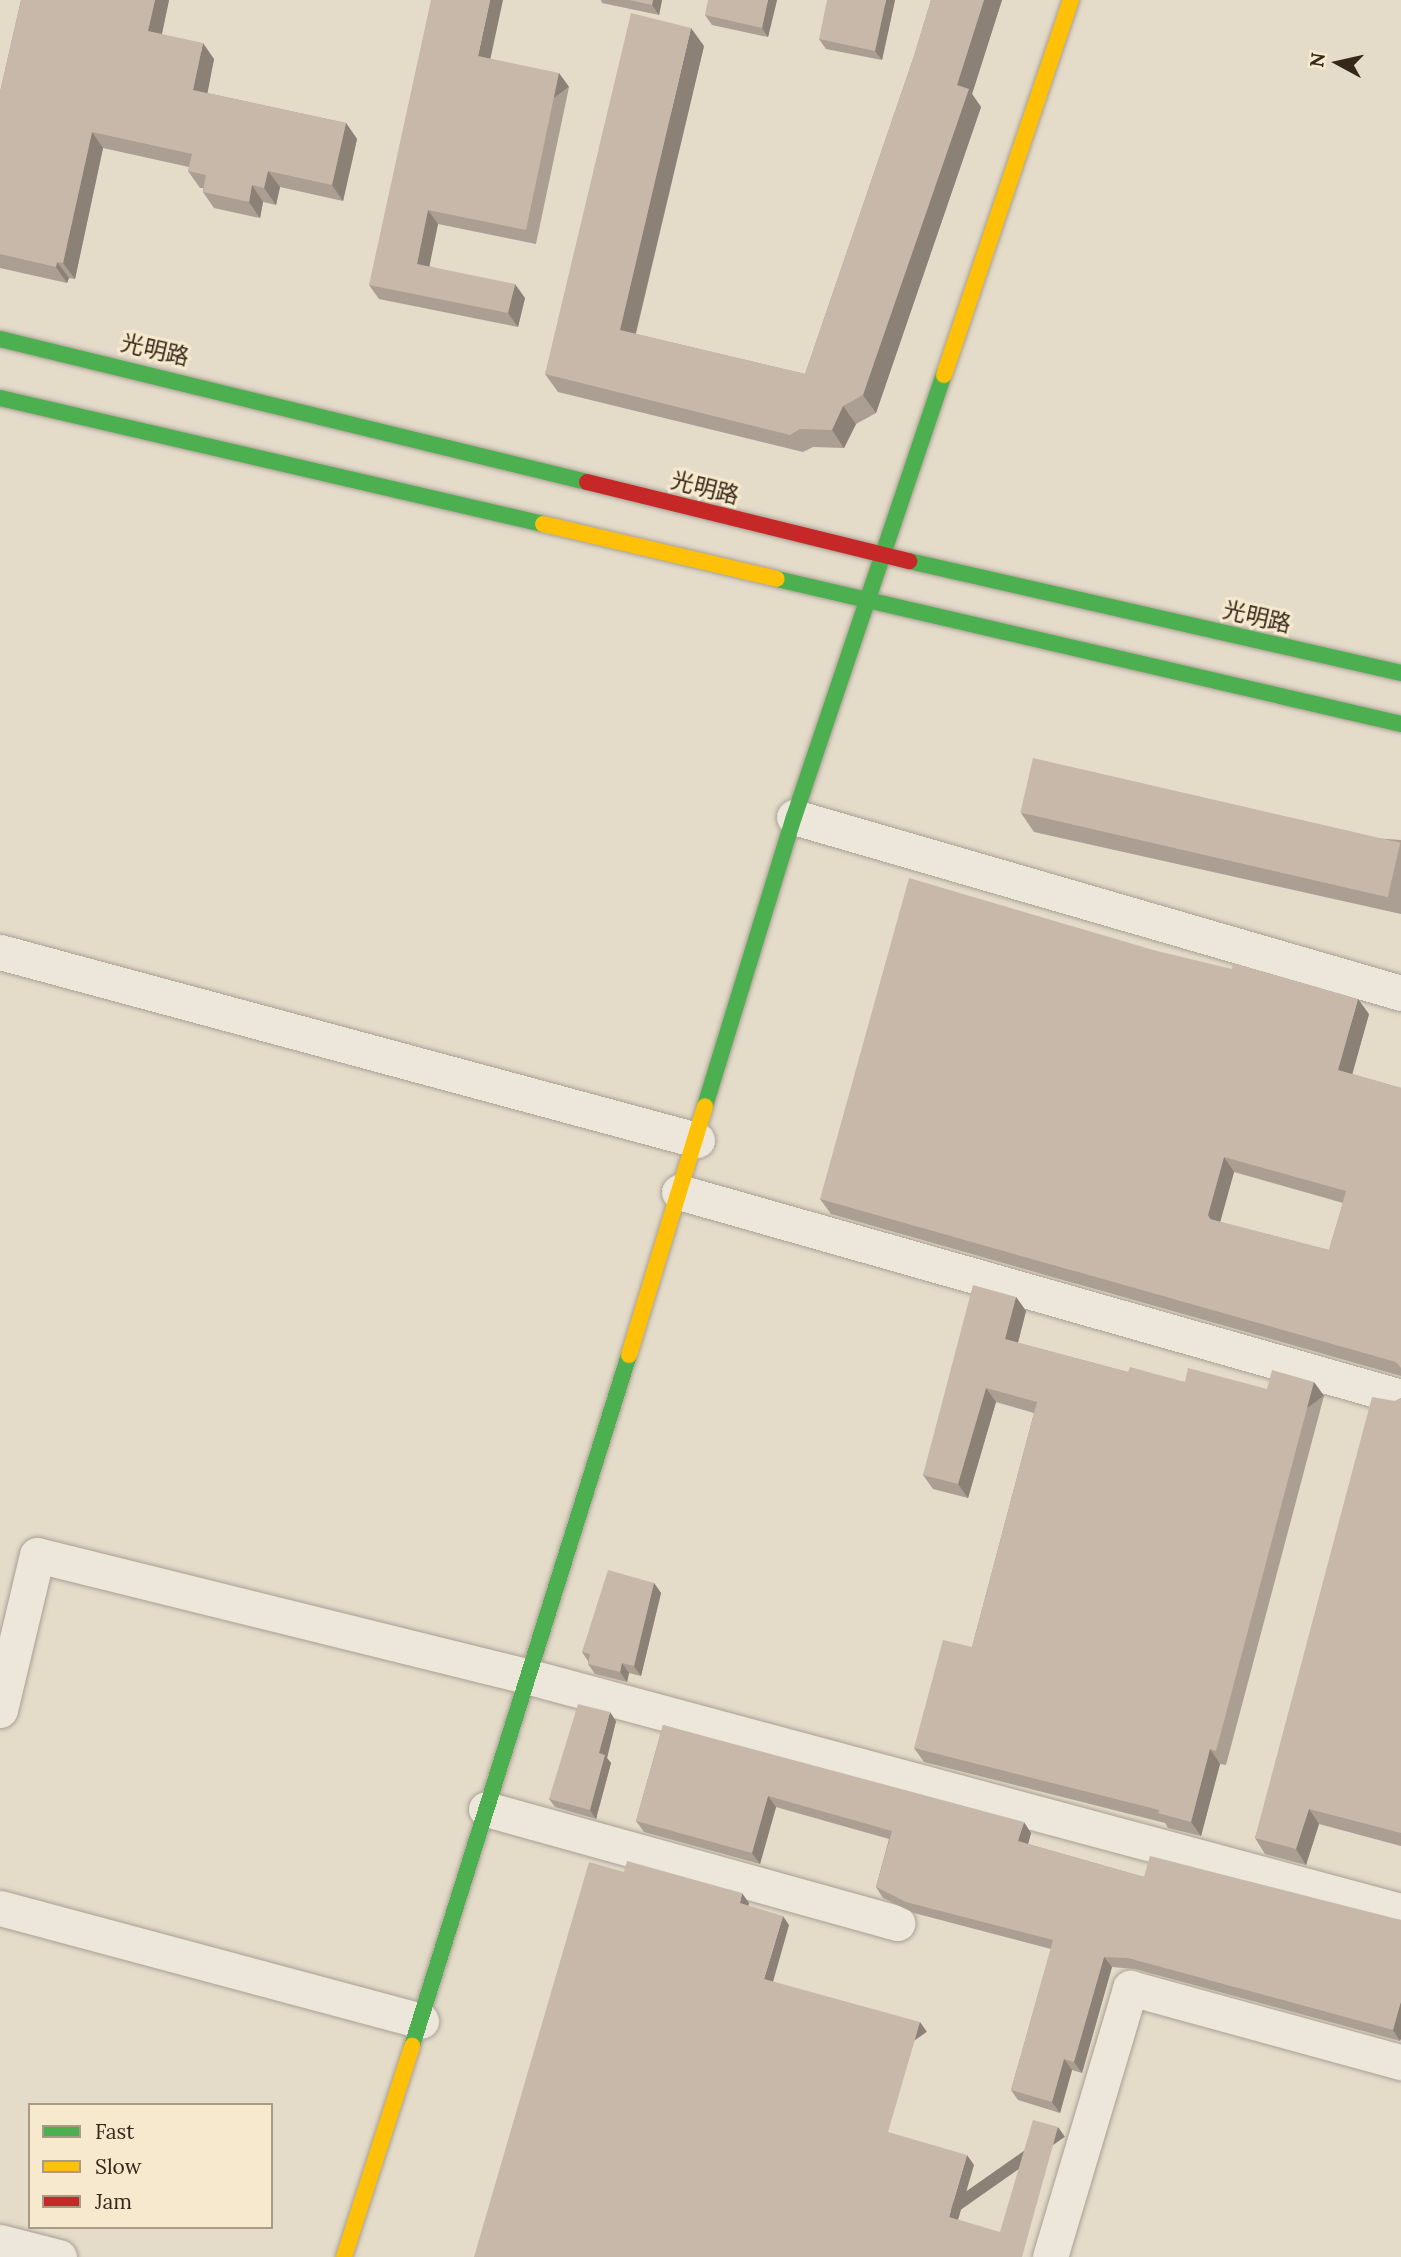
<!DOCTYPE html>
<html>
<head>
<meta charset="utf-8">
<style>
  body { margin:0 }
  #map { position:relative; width:1401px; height:2257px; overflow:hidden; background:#e4dbc9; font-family:Lora,"Noto Sans SC",serif }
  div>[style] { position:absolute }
  .roads { filter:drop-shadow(0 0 2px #a8a093) drop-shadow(0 0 2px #a8a093) }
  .street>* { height:35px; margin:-17.5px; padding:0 17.5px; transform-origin:17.5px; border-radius:17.5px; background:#ece6db }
  .fast>* { height:16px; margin:-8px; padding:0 8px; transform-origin:8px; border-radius:8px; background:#4caf50 }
  .slow>* { height:16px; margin:-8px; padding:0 8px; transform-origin:8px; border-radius:8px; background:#ffc107 }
  .jam>* { height:16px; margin:-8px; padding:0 8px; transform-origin:8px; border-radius:8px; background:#c62828 }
  .wall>* { inset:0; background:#ab9e92 }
  .shaded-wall>* { inset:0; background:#8b8177; transform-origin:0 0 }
  .building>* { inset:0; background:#c7b8aa; transform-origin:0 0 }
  span { translate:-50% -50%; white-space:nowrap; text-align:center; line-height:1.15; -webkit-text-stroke:6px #f6e9cd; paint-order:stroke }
  .street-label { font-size:23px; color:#36271b }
  .legend { position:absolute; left:28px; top:2103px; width:245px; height:126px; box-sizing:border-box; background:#f6e9cd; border:2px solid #a99b86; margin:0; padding:9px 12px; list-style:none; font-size:21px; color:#36271b }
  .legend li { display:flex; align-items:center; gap:14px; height:35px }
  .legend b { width:35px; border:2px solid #a99b86 }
  .north { position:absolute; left:1303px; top:28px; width:70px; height:70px; -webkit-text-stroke:5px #f6e9cd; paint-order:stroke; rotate:278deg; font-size:19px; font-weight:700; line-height:28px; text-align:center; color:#36271b }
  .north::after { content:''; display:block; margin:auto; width:24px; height:32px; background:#36271b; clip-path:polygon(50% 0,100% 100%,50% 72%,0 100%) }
</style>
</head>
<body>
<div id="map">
  <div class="roads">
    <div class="street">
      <div style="left:794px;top:817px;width:632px;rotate:16.17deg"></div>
      <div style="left:0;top:952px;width:722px;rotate:15.1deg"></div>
      <div style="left:679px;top:1192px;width:751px;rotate:15.85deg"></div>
      <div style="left:0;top:1710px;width:159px;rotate:-76.6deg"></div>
      <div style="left:37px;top:1555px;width:508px;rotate:13.9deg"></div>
      <div style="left:530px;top:1677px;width:902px;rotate:15.04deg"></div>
      <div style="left:486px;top:1809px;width:427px;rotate:15.5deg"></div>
      <div style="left:0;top:1908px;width:436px;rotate:15deg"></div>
      <div style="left:0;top:2242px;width:61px;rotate:14.3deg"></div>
      <div style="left:1050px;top:2257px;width:281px;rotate:-73.4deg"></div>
      <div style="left:1130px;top:1988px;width:281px;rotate:15.3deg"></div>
    </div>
    <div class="fast">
      <div style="left:0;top:339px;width:604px;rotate:13.69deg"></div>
      <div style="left:0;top:398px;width:557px;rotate:13.06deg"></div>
      <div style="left:909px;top:561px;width:505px;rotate:12.82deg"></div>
      <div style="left:777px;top:579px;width:641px;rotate:13.08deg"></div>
      <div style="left:705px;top:1106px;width:302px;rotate:-72.9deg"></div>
      <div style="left:794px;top:817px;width:467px;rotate:-71.3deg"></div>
      <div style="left:412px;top:2046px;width:724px;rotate:-72.57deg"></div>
    </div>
    <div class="slow">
      <div style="left:944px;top:375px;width:396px;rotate:-71.3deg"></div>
      <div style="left:543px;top:524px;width:240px;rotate:13.2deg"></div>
      <div style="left:629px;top:1355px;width:260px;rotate:-73deg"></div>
      <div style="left:344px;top:2257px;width:222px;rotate:-72.1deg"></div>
    </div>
    <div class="jam">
      <div style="left:587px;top:482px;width:332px;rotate:13.8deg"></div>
    </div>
  </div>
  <div class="wall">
    <div style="clip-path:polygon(21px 0,169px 0,162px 34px,214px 59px,207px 93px,346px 123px,357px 139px,343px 201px,280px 187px,276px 205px,263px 202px,260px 218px,214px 208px,203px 192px,203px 188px,200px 188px,188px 171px,189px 167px,103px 148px,75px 279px,69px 278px,67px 283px,0 268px,0 92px)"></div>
    <div style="clip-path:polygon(601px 0,662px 0,659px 15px,602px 3px)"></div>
    <div style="clip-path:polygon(777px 0,768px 37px,712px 25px,705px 15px)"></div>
    <div style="clip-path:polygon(895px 0,882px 60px,826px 49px,819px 39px)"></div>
    <div style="clip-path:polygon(931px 0,1002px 0,972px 94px,981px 107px,876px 413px,856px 424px,844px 448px,813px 447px,803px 452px,558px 392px,545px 374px,704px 46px,636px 334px,805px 374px,914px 56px)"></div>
    <div style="clip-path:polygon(490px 59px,569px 87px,536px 244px,438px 224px,429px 266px,525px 298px,518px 327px,379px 299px,369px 285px)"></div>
    <div style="clip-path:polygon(1021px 813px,1401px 840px,1401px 914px,1034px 832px)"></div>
    <div style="clip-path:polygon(evenodd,1369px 1014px,1352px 1074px,1401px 1088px,1401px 1376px,831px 1214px,820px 1199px,1369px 1014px,1234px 1172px,1343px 1203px,1329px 1250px,1220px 1222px,1234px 1172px)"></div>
    <div style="clip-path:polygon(1016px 1297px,1026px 1311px,1018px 1343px,1128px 1372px,1185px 1382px,1267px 1389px,1324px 1396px,1226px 1765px,1220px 1764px,1201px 1836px,1168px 1828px,1165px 1823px,924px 1762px,914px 1748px,972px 1647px,1034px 1413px,996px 1402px,968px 1498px,933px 1489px,923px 1475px)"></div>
    <div style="clip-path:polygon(1401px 1398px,1401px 1846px,1319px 1824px,1306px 1865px,1265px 1854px,1255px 1838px,1395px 1401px)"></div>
    <div style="clip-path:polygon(654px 1583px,661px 1593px,641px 1676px,629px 1673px,627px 1682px,595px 1674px,588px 1664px,588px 1661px,582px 1652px)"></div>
    <div style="clip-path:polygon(616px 1721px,607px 1758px,611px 1763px,596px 1819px,555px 1807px,549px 1799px)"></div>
    <div style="clip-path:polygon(663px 1725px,1031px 1833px,1028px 1844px,1144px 1877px,1401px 1920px,1400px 2041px,1135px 1969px,1112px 1967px,1082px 2073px,1072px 2070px,1060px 2113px,1018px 2100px,1011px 2090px,1051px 1949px,914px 1913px,883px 1898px,876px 1887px,889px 1839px,776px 1807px,760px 1864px,644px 1832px,636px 1821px)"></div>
  </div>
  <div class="shaded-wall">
    <div style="clip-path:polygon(155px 0,169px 0,159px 47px,148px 31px)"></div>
    <div style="clip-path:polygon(490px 0,503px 0,488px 70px,478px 56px)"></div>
    <div style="clip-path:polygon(653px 0,662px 0,659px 15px,652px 5px)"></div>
    <div style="clip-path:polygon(768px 0,777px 0,768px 37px,762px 28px)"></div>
    <div style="clip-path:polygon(886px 0,895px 0,882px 60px,875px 51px)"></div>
    <div style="clip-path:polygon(984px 0,1002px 0,972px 94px,981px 107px,876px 413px,863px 395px,957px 85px)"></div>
    <div style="clip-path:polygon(691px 28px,704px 46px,632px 348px,620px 330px)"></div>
    <div style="clip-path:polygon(203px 43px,214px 59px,205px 106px,193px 90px)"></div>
    <div style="left:559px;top:73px;width:17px;height:160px;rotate:54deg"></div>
    <div style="clip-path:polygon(346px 123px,357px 139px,343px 201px,332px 185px)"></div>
    <div style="clip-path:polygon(92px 132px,103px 148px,75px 279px,63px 263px)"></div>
    <div style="clip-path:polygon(268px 171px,280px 187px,276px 205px,264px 188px)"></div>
    <div style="clip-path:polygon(252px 185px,263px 202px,260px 218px,249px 202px)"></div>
    <div style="clip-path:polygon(428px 210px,438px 224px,427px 278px,417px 264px)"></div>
    <div style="clip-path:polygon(57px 262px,69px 278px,67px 283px,56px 267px)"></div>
    <div style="clip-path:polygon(515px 284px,525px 298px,518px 327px,508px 313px)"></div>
    <div style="clip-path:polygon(843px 406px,856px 424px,844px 448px,832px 430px)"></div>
    <div style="clip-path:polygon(1358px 999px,1369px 1014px,1349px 1086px,1338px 1070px)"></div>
    <div style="clip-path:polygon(1224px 1157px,1234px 1172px,1218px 1230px,1208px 1215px)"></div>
    <div style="clip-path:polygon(1016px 1297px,1026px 1311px,1015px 1354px,1005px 1339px)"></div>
    <div style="left:1314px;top:1382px;width:17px;height:382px;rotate:54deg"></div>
    <div style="clip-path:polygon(986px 1388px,996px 1402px,968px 1498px,958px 1484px)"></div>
    <div style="clip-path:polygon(654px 1583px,661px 1593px,641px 1676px,634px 1666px)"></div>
    <div style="clip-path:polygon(622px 1663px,629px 1673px,627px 1682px,620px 1672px)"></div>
    <div style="clip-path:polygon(610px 1712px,616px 1721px,607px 1758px,611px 1763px,596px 1819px,590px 1810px,599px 1753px)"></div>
    <div style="clip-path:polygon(1210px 1749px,1220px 1764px,1201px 1836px,1191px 1822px)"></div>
    <div style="clip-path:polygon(768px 1796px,776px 1807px,760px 1864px,752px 1853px)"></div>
    <div style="clip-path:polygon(1309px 1809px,1319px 1824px,1306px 1865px,1296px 1849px)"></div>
    <div style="clip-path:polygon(1024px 1822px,1031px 1833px,1026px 1852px,1018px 1841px)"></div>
    <div style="clip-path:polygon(742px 1893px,749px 1903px,747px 1913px,740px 1903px)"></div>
    <div style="clip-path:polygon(783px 1916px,789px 1925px,771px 1989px,764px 1979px)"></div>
    <div style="clip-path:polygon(1104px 1957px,1112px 1967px,1082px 2073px,1074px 2062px)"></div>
    <div style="clip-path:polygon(1401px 2001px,1401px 2039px,1400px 2041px,1393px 2030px)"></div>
    <div style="left:920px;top:2022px;width:12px;height:115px;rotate:55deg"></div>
    <div style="clip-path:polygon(1064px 2059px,1072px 2070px,1060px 2113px,1052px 2102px)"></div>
    <div style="left:1058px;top:2127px;width:12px;height:135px;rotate:55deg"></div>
    <div style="clip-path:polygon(967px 2155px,974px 2165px,956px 2227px,949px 2217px)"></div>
  </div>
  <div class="building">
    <div style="clip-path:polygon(21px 0,155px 0,148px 31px,203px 43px,193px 90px,346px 123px,332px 185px,268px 171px,264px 188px,252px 185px,249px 202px,203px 192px,206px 175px,188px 171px,192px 154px,92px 132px,63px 263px,57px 262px,56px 267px,0 254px,0 92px)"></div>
    <div style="clip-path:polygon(431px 0,490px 0,478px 56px,559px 73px,526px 230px,428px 210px,417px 264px,515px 284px,508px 313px,369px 285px)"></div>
    <div style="clip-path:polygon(629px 0,653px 0,652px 5px)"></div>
    <div style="clip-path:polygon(708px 0,768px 0,762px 28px,705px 15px)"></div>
    <div style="clip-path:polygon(827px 0,886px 0,875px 51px,819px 39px)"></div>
    <div style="clip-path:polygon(931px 0,984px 0,957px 85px,969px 89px,863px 395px,843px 406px,832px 430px,800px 429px,790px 435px,545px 374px,631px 13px,691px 28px,620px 330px,805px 374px,914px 56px)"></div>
    <div style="left:1033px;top:758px;width:377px;height:56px;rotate:13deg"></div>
    <div style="clip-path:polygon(evenodd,909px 878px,1153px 950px,1232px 969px,1233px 963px,1358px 999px,1338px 1070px,1401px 1088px,1401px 1368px,1396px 1362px,820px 1199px,909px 878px,1224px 1157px,1346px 1191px,1329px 1250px,1210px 1219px,1208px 1215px,1224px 1157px)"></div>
    <div style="clip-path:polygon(973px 1285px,1016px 1297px,1005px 1339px,1128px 1372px,1130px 1367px,1185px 1382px,1188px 1368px,1267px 1389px,1272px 1370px,1314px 1382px,1216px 1751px,1210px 1749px,1191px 1822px,1158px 1813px,1159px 1810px,914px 1748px,943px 1640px,972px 1647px,1037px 1402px,986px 1388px,958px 1484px,923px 1475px)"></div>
    <div style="clip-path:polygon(1372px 1397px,1395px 1401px,1401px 1398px,1401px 1833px,1309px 1809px,1296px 1849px,1255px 1838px)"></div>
    <div style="clip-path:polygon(608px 1570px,654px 1583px,634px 1666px,622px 1663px,620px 1672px,588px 1664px,590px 1654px,582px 1652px)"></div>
    <div style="clip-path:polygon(578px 1704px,610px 1712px,599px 1753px,605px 1755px,590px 1810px,549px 1799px)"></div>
    <div style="clip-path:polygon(663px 1725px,1024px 1822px,1018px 1841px,1144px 1877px,1150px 1856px,1401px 1920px,1401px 2001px,1393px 2030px,1128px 1958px,1104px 1957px,1074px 2062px,1064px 2059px,1052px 2102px,1011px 2090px,1053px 1940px,906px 1902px,876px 1887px,892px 1831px,768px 1796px,752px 1853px,636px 1821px)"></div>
    <div style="clip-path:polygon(627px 1861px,742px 1893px,740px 1903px,783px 1916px,764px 1979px,920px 2022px,888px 2132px,967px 2155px,949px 2217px,1000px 2232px,1033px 2120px,1058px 2127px,1022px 2257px,474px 2257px,589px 1862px,624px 1872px)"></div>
  </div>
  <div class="street-label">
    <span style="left:155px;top:350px;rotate:13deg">光明路</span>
    <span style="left:705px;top:488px;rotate:14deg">光明路</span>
    <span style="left:1257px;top:617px;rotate:13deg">光明路</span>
  </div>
  <ul class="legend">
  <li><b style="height:9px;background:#4caf50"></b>Fast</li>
  <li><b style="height:9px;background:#ffc107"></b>Slow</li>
  <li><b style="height:9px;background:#c62828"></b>Jam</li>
  </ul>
  <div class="north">N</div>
</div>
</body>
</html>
